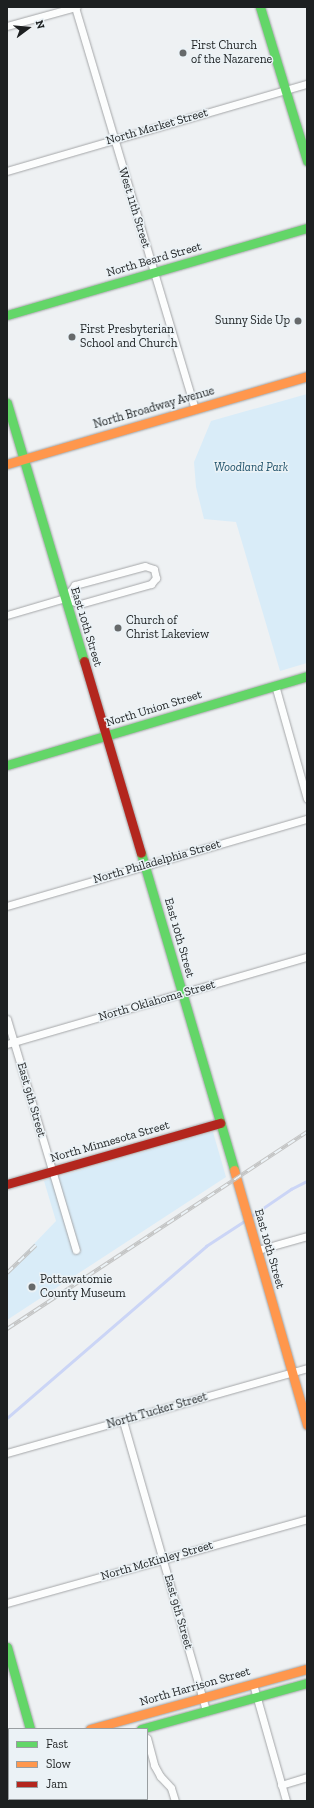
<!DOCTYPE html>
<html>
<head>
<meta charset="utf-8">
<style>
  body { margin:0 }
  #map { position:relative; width:314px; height:1808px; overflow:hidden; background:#eef1f3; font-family:"Zilla Slab",serif }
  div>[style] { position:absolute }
  .green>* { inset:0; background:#d9ecf8 }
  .stream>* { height:2.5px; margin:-1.25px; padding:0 1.25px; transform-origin:1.25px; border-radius:1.25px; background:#cbd5f6 }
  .roads { filter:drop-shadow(0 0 1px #a4a6a8) drop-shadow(0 0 1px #a4a6a8) }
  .street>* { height:7px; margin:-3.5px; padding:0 3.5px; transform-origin:3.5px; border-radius:3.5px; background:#fcfdfd }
  .fast>* { height:9px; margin:-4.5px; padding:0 4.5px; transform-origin:4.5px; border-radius:4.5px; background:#63d668 }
  .slow>* { height:9px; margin:-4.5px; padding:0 4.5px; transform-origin:4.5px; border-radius:4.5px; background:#ff974d }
  .jam>* { height:9px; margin:-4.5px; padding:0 4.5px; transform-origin:4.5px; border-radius:4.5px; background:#b3261e }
  .rail>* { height:4px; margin-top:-2px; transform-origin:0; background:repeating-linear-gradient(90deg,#ebf2f6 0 8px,#c3c4c4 0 16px); box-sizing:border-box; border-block:1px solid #c3c4c4 }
  .dots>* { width:11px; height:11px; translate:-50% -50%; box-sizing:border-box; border:2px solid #ebf2f6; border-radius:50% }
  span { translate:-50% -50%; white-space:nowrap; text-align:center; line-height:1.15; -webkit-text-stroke:3px #ebf2f6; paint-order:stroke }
  .poi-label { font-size:12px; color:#1d2021 }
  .left { translate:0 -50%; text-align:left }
  .right { translate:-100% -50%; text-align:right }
  .street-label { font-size:12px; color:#1d2021 }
  .park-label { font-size:12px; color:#1d5069; font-style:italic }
  .frame { position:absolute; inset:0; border:8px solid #1d2021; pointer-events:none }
  .legend { position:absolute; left:8px; top:1728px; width:140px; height:72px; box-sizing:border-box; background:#ebf2f6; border:1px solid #999ea1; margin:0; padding:5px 7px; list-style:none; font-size:12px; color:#1d2021 }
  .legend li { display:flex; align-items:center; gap:8px; height:20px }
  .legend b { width:20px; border:1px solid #999ea1 }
  .north { position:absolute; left:8px; top:8px; width:40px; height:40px; -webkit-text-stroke:3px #ebf2f6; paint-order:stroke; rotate:74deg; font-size:11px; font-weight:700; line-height:16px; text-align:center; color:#1d2021 }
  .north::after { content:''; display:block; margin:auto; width:14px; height:18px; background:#1d2021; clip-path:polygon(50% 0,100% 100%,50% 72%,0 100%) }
</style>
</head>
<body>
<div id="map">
  <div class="green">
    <div style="clip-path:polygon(307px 394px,307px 663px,280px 671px,236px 522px,204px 519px,196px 487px,194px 462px,211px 421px)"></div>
    <div style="clip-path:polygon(213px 1132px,226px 1177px,7px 1320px,7px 1272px,56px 1221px,44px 1181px)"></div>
  </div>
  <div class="stream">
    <div style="left:250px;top:1217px;width:50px;rotate:-34.3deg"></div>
    <div style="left:291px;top:1189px;width:18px;rotate:-27deg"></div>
    <div style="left:7px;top:1418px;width:263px;rotate:-40.8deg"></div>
    <div style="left:206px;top:1246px;width:48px;rotate:-33deg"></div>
  </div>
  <div class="roads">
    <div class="street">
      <div style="left:75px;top:7px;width:420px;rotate:73.4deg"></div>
      <div style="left:7px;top:26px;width:72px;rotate:-15.4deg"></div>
      <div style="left:7px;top:171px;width:312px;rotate:-16.2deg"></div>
      <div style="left:7px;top:615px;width:60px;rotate:-16.3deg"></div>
      <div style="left:65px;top:598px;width:16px;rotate:22deg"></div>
      <div style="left:80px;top:604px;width:74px;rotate:-15.7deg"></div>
      <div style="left:151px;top:584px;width:8px;rotate:-50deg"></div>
      <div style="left:156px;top:578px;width:9px;rotate:-103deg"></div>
      <div style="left:154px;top:569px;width:9px;rotate:-162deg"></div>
      <div style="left:145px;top:566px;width:73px;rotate:164.8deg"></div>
      <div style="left:75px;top:585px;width:16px;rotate:128deg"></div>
      <div style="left:275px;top:685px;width:118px;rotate:74.3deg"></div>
      <div style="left:7px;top:906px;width:312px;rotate:-16.2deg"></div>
      <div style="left:7px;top:1019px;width:241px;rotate:73.4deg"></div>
      <div style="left:7px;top:1044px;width:312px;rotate:-16.2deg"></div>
      <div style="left:258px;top:1250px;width:51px;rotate:-15.9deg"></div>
      <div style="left:123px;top:1421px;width:302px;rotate:74deg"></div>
      <div style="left:7px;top:1453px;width:312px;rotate:-15.8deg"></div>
      <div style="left:7px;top:1603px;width:312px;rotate:-15.6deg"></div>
      <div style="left:253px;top:1684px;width:122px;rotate:74.2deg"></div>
      <div style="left:147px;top:1738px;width:28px;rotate:75deg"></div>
      <div style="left:154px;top:1765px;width:13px;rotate:61deg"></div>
      <div style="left:160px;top:1776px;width:16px;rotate:47deg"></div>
      <div style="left:171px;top:1788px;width:14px;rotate:73deg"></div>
      <div style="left:281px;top:1785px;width:27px;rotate:-17deg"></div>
    </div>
    <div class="fast">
      <div style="left:260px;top:7px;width:161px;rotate:73deg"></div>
      <div style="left:7px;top:315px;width:312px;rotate:-16.2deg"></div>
      <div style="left:7px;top:403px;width:269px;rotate:73.4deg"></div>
      <div style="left:7px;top:765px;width:313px;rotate:-16.5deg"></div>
      <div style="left:141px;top:853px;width:330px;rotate:73.6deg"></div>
      <div style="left:7px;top:1647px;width:85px;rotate:74.3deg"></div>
      <div style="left:141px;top:1729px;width:172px;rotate:-15.5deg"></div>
      <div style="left:7px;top:1752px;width:2px;rotate:-27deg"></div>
      <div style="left:50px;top:1799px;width:2px;rotate:63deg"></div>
    </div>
    <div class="slow">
      <div style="left:7px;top:464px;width:313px;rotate:-16.3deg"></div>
      <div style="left:234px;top:1170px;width:265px;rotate:74deg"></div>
      <div style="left:90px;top:1729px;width:225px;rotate:-15.5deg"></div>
    </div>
    <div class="jam">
      <div style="left:84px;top:661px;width:200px;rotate:73.5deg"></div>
      <div style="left:7px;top:1184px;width:222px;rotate:-16deg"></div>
      <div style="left:7px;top:1767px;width:2px;rotate:-27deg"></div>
    </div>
  </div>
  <div class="rail">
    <div style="left:7px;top:1273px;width:40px;rotate:-44deg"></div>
    <div style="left:7px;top:1329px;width:359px;rotate:-33.3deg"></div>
  </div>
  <div class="dots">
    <div style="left:183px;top:53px;background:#66696a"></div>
    <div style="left:298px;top:321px;background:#66696a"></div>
    <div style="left:72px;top:337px;background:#66696a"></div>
    <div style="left:118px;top:628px;background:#66696a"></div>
    <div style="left:32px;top:1287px;background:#66696a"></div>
  </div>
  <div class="poi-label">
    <span class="left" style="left:191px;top:53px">First Church<br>of the Nazarene</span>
    <span class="right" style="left:290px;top:321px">Sunny Side Up</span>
    <span class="left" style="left:80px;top:337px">First Presbyterian<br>School and Church</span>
    <span class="left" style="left:126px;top:628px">Church of<br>Christ Lakeview</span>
    <span class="left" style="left:40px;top:1287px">Pottawatomie<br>County Museum</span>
  </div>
  <div class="street-label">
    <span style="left:157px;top:127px;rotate:-16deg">North Market Street</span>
    <span style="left:134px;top:208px;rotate:73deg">West 11th Street</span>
    <span style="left:154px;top:260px;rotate:-16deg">North Beard Street</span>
    <span style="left:154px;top:408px;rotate:-16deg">North Broadway Avenue</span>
    <span style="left:86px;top:627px;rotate:73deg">East 10th Street</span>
    <span style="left:154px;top:709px;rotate:-17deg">North Union Street</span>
    <span style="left:157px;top:862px;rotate:-16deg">North Philadelphia Street</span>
    <span style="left:179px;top:938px;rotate:74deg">East 10th Street</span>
    <span style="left:157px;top:1001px;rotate:-16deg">North Oklahoma Street</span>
    <span style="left:31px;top:1100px;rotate:74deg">East 9th Street</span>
    <span style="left:110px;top:1142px;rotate:-16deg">North Minnesota Street</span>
    <span style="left:269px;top:1249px;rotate:74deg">East 10th Street</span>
    <span style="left:157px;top:1411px;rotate:-16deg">North Tucker Street</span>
    <span style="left:157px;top:1561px;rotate:-16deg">North McKinley Street</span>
    <span style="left:178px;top:1612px;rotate:74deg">East 9th Street</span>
    <span style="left:195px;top:1687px;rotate:-16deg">North Harrison Street</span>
  </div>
  <div class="park-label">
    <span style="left:251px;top:468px">Woodland Park</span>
  </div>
  <div class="frame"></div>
  <ul class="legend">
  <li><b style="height:5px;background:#63d668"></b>Fast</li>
  <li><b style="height:5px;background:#ff974d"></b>Slow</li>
  <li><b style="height:5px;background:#b3261e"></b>Jam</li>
  </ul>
  <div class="north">N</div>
</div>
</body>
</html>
